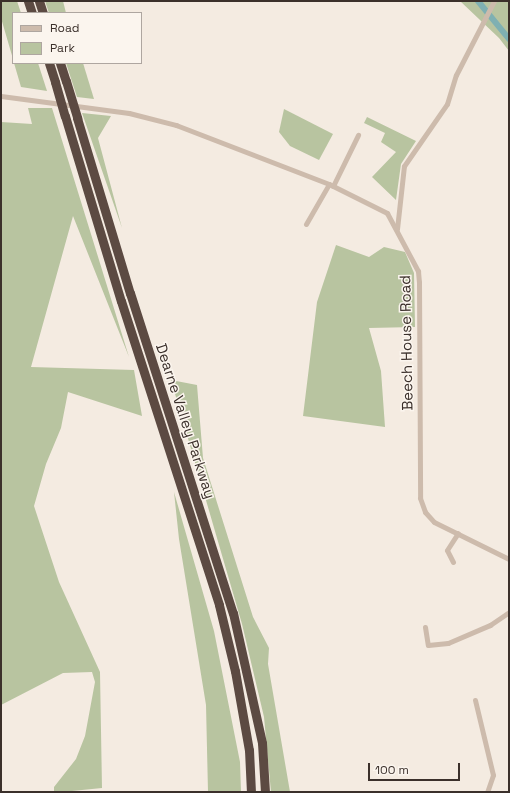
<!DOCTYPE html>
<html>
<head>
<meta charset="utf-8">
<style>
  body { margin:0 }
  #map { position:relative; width:510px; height:793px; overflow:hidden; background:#f4ebe1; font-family:"Space Grotesk",sans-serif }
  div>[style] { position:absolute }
  .green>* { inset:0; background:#b8c4a0 }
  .canal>* { height:6px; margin:-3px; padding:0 3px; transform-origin:3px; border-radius:3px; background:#7fb0b2 }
  .street>* { height:5px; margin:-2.5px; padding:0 2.5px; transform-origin:2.5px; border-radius:2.5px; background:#cdbbac }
  .highway>* { height:9px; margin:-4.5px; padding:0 4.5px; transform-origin:4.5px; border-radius:4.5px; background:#5c4a42 }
  .highway-bridge>* { height:9px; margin:-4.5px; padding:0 4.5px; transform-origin:4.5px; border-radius:4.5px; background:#5c4a42 }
  span { translate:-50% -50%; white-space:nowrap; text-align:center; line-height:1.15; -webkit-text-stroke:3px #fbf5ee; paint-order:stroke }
  .street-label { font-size:15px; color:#3b302b }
  .frame { position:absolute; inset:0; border:2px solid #3b302b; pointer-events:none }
  .legend { position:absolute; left:12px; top:12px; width:130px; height:52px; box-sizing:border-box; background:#fbf5ee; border:1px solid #aea6a0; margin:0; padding:5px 7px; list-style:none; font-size:12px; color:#3b302b }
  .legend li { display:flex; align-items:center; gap:8px; height:20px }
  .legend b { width:20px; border:1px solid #aea6a0 }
  .scale { position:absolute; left:368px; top:763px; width:92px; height:18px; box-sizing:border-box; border:2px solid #3b302b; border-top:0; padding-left:5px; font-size:12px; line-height:14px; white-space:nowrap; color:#3b302b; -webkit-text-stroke:3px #fbf5ee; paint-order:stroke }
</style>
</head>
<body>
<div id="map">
  <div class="green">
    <div style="clip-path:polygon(1px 1px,17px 1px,21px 13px,13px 13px,13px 59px,1px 18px)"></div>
    <div style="clip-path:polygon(45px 1px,63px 1px,66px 13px,49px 13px)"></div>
    <div style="clip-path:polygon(460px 1px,509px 1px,509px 51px,499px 38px)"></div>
    <div style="clip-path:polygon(14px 63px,38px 63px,47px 91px,21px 87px)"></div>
    <div style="clip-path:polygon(66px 63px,83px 63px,94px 99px,77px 97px)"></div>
    <div style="clip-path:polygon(28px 108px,52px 108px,129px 357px,73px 216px,31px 367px,134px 370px,142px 416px,68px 392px,61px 428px,46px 464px,34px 506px,59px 582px,100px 672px,102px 788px,62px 792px,54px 792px,54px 787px,76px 759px,85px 736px,95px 682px,92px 672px,63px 673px,1px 705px,1px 122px,32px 124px)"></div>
    <div style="clip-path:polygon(284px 109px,333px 134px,319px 160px,290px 146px,279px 132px)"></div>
    <div style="clip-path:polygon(82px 113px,111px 116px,98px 138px,122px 228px)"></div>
    <div style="clip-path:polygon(367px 117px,416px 141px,401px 164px,396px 200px,372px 177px,396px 152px,381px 142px,385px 133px,364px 123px)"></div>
    <div style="clip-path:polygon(336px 245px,369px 257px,384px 247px,405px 252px,414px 273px,415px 327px,369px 328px,381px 371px,385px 427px,303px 416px,317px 302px)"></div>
    <div style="clip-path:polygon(171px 380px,197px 385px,203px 458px,253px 617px,269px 648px,268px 664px,290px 792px,271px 792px,264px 717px,242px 624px)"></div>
    <div style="clip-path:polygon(174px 492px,214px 631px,240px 762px,241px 792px,208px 792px,206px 705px,179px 539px)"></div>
  </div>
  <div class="canal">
    <div style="left:478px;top:1px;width:49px;rotate:50.8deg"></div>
  </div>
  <div class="street">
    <div style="left:1px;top:96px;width:129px;rotate:7.6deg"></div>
    <div style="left:129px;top:113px;width:49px;rotate:14.3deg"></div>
    <div style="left:176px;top:125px;width:164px;rotate:21.1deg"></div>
    <div style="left:329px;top:184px;width:65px;rotate:26.6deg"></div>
    <div style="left:387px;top:213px;width:66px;rotate:61.9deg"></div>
    <div style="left:418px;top:271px;width:11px;rotate:85deg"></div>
    <div style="left:419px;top:282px;width:216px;rotate:89.7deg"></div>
    <div style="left:420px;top:498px;width:15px;rotate:70deg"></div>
    <div style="left:425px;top:512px;width:13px;rotate:48deg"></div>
    <div style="left:434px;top:522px;width:84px;rotate:26.3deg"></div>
    <div style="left:333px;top:186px;width:57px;rotate:-63.9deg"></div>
    <div style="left:306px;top:224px;width:46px;rotate:-60.1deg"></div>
    <div style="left:397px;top:229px;width:63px;rotate:-83.7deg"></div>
    <div style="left:404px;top:166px;width:75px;rotate:-55.3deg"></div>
    <div style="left:447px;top:104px;width:30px;rotate:-73deg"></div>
    <div style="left:456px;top:75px;width:83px;rotate:-62.8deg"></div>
    <div style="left:453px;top:562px;width:13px;rotate:-117deg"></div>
    <div style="left:447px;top:550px;width:20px;rotate:-57deg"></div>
    <div style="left:425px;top:627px;width:18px;rotate:81deg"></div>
    <div style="left:428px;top:645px;width:20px;rotate:-6deg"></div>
    <div style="left:448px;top:643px;width:46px;rotate:-23.2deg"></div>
    <div style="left:490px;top:625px;width:23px;rotate:-34deg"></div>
    <div style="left:475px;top:700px;width:77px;rotate:76.5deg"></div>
    <div style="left:493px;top:775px;width:18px;rotate:109deg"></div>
  </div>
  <div class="highway">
    <div style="left:28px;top:1px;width:13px;rotate:72deg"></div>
    <div style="left:39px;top:1px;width:13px;rotate:72deg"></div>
    <div style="left:49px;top:63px;width:20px;rotate:72deg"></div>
    <div style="left:60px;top:63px;width:19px;rotate:72deg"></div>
    <div style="left:65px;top:116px;width:193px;rotate:73.2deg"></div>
    <div style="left:121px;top:301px;width:319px;rotate:72.1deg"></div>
    <div style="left:219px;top:605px;width:68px;rotate:76.4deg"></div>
    <div style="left:235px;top:671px;width:80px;rotate:80deg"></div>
    <div style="left:249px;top:750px;width:42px;rotate:87.3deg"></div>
    <div style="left:77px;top:118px;width:183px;rotate:73.2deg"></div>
    <div style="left:130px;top:293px;width:336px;rotate:72.2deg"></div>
    <div style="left:233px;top:613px;width:133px;rotate:77.4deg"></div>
    <div style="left:262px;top:743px;width:49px;rotate:86.5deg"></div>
  </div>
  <div class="highway-bridge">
    <div style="left:66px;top:81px;width:39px;rotate:73deg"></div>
    <div style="left:55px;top:82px;width:35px;rotate:74deg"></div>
  </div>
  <div class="street-label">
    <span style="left:406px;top:343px;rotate:-91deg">Beech House Road</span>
    <span style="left:186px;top:421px;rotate:72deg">Dearne Valley Parkway</span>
  </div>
  <div class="frame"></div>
  <ul class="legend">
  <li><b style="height:5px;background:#cdbbac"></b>Road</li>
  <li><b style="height:11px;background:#b8c4a0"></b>Park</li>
  </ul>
  <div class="scale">100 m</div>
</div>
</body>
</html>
